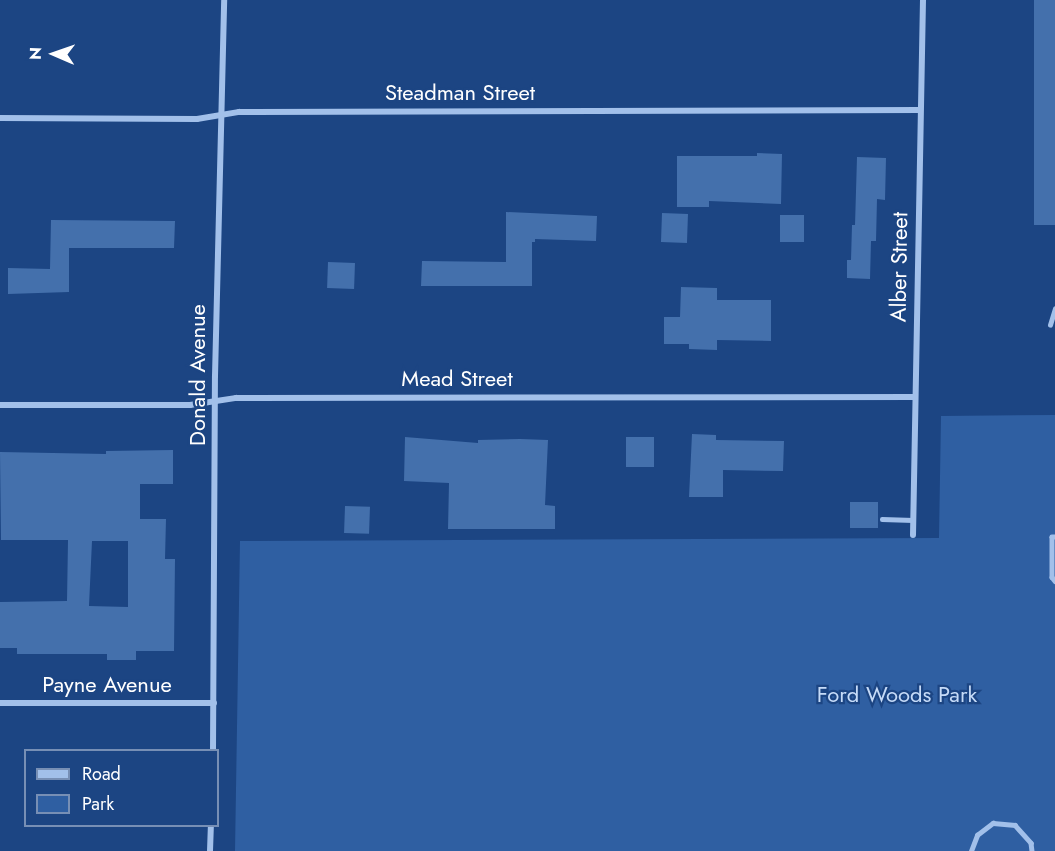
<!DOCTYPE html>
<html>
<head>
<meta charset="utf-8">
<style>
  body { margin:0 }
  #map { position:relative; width:1055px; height:851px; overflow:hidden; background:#1c4583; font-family:Jost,sans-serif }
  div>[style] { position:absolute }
  .green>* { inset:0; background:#2f5fa2 }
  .building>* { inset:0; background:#4470ac; transform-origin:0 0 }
  .lane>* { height:4.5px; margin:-2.25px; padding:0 2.25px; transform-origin:2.25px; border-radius:2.25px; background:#a2c0ea }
  .street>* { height:6px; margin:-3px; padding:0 3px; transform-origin:3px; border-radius:3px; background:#a2c0ea }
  span { translate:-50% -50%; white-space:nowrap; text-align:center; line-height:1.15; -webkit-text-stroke:4.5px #1c4583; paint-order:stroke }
  .street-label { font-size:22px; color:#fff }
  .park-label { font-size:22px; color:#c6dbf8 }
  .legend { position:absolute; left:24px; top:749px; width:195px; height:78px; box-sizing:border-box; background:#1c4583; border:2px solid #778fb5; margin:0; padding:8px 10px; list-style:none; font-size:18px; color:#fff }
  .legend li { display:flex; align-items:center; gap:12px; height:30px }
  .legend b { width:30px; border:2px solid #778fb5 }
  .north { position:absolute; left:24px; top:24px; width:60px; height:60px; -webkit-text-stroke:4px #1c4583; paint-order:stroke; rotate:272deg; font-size:16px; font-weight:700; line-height:24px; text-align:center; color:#fff }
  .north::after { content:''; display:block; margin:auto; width:21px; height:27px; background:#fff; clip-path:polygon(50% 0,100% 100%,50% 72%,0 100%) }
</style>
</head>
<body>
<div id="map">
  <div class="green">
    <div style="clip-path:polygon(1055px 415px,1055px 851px,235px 851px,240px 541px,939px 538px,941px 416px)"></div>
  </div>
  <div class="building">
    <div style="left:1034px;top:0;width:21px;height:225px"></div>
    <div style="clip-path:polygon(757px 153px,782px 154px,781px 204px,709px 201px,709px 207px,677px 207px,677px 156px,757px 156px)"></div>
    <div style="clip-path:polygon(857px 157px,886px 158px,885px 200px,877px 199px,876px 241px,871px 241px,870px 279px,847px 278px,847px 260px,851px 260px,852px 225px,855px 225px)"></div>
    <div style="clip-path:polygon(506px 212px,597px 216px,596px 241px,535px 239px,535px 242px,532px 242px,532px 286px,421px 286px,422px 261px,506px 262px)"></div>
    <div style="left:662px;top:213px;width:26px;height:29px;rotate:2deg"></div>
    <div style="left:780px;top:215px;width:24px;height:27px"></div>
    <div style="clip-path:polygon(51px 220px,175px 221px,174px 248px,69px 248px,69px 292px,8px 294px,8px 268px,50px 269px)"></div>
    <div style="left:328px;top:262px;width:27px;height:26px;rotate:2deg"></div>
    <div style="clip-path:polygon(681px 287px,717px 288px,717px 300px,771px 300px,771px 341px,717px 340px,717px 350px,689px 349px,689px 344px,664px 344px,664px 317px,680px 317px)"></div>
    <div style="clip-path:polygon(692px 434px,716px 435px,716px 440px,784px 441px,783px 471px,723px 470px,723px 497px,689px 497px)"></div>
    <div style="clip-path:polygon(405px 437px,478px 443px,478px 440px,520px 439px,548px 440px,545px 505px,555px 506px,555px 529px,448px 529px,449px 483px,404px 481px)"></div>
    <div style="left:626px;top:437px;width:28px;height:30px"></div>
    <div style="clip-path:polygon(evenodd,173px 450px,173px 484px,140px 484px,140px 519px,166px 519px,165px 559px,175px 559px,174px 651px,136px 651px,136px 660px,107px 660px,107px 654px,17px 654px,17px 648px,0 648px,0 602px,67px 601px,68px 540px,1px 540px,0 452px,106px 454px,106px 451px,173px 450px,92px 541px,128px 541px,128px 607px,89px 606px,92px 541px)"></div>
    <div style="left:850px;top:502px;width:28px;height:26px"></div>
    <div style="left:345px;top:506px;width:25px;height:27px;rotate:2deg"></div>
  </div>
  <div class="lane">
    <div style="left:1050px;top:325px;width:17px;rotate:-73deg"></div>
    <div style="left:882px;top:519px;width:31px;rotate:2deg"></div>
    <div style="left:1055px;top:537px;width:3px;rotate:180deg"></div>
    <div style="left:1052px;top:537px;width:40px;rotate:90deg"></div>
    <div style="left:1052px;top:577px;width:5px;rotate:53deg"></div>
    <div style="left:971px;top:851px;width:17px;rotate:-69deg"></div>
    <div style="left:977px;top:835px;width:20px;rotate:-37deg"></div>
    <div style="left:993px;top:823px;width:22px;rotate:5deg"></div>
    <div style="left:1015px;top:825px;width:24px;rotate:48deg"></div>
    <div style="left:1031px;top:843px;width:8px;rotate:83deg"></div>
  </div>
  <div class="street">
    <div style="left:0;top:118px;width:197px;rotate:0.3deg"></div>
    <div style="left:197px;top:119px;width:43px;rotate:-9.5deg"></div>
    <div style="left:239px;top:112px;width:681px;rotate:-0.17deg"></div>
    <div style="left:0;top:405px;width:190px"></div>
    <div style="left:190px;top:405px;width:47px;rotate:-8.7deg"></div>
    <div style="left:236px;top:398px;width:679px;rotate:-0.08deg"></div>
    <div style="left:913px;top:535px;width:535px;rotate:-88.93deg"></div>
    <div style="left:0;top:703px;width:214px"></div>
    <div style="left:213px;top:750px;width:374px;rotate:-89.7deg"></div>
    <div style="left:215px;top:376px;width:376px;rotate:-88.6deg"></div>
    <div style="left:210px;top:851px;width:25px;rotate:-88deg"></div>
  </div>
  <div class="street-label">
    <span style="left:460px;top:93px">Steadman Street</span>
    <span style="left:899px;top:267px;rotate:-89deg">Alber Street</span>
    <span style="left:198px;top:375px;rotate:-90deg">Donald Avenue</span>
    <span style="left:457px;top:379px">Mead Street</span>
    <span style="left:107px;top:685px">Payne Avenue</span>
  </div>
  <div class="park-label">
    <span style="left:897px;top:695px">Ford Woods Park</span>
  </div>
  <ul class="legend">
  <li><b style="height:8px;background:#a2c0ea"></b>Road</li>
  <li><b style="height:16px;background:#2f5fa2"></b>Park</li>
  </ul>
  <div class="north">N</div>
</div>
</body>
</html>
